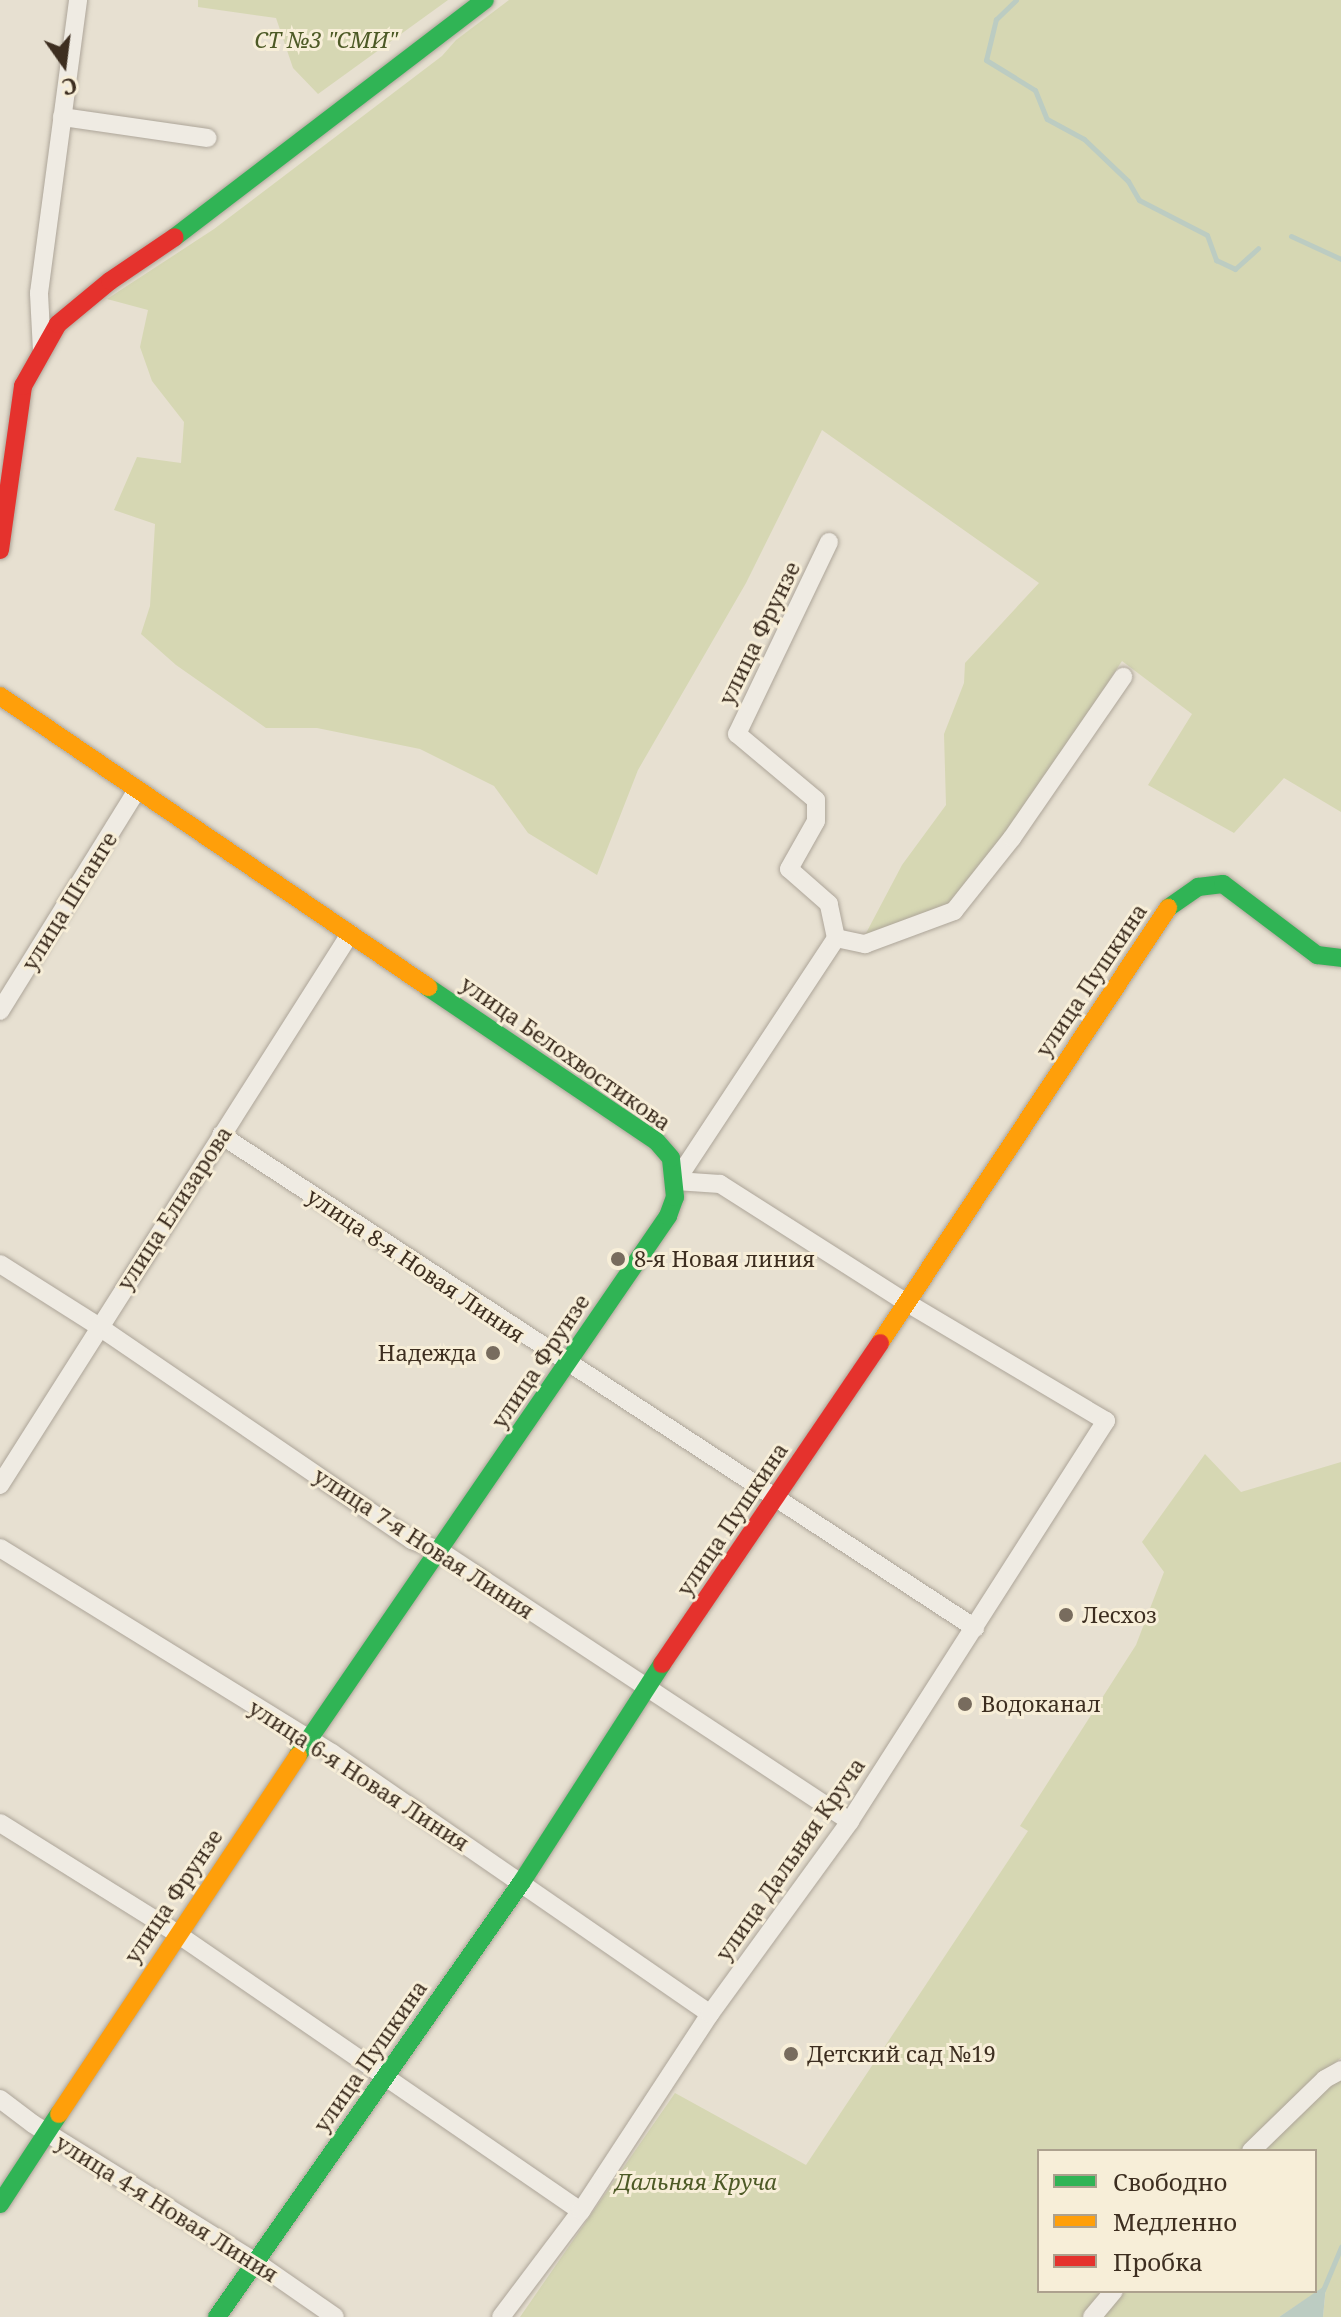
<!DOCTYPE html>
<html>
<head>
<meta charset="utf-8">
<style>
  body { margin:0 }
  #map { position:relative; width:1341px; height:2317px; overflow:hidden; background:#e7e0d1; font-family:"Noto Serif",serif }
  div>[style] { position:absolute }
  .green>* { inset:0; background:#d6d7b3 }
  .water>* { inset:0; background:#bcccc2 }
  .stream>* { height:5px; margin:-2.5px; padding:0 2.5px; transform-origin:2.5px; border-radius:2.5px; background:#bcccc2 }
  .roads { filter:drop-shadow(0 0 2px #ada599) drop-shadow(0 0 2px #ada599) }
  .street>* { height:18px; margin:-9px; padding:0 9px; transform-origin:9px; border-radius:9px; background:#efebe3 }
  .fast>* { height:18px; margin:-9px; padding:0 9px; transform-origin:9px; border-radius:9px; background:#30b455 }
  .slow>* { height:18px; margin:-9px; padding:0 9px; transform-origin:9px; border-radius:9px; background:#ff9f0a }
  .jam>* { height:18px; margin:-9px; padding:0 9px; transform-origin:9px; border-radius:9px; background:#e5322d }
  .dots>* { width:22px; height:22px; translate:-50% -50%; box-sizing:border-box; border:4px solid #f7eed8; border-radius:50% }
  span { translate:-50% -50%; white-space:nowrap; text-align:center; line-height:1.15; -webkit-text-stroke:6px #f7eed8; paint-order:stroke }
  .park-label { font-size:22px; color:#4d5a26; font-style:italic }
  .street-label { font-size:22px; color:#3d2e20 }
  .poi-label { font-size:22px; color:#3d2e20 }
  .left { translate:0 -50%; text-align:left }
  .right { translate:-100% -50%; text-align:right }
  .legend { position:absolute; left:1037px; top:2149px; width:280px; height:144px; box-sizing:border-box; background:#f7eed8; border:2px solid #ada18e; margin:0; padding:10px 14px; list-style:none; font-size:24px; color:#3d2e20 }
  .legend li { display:flex; align-items:center; gap:16px; height:40px }
  .legend b { width:40px; border:2px solid #ada18e }
  .north { position:absolute; left:24px; top:24px; width:80px; height:80px; -webkit-text-stroke:6px #f7eed8; paint-order:stroke; rotate:166deg; font-size:22px; font-weight:700; line-height:32px; text-align:center; color:#3d2e20 }
  .north::after { content:''; display:block; margin:auto; width:28px; height:36px; background:#3d2e20; clip-path:polygon(50% 0,100% 100%,50% 72%,0 100%) }
</style>
</head>
<body>
<div id="map">
  <div class="green">
    <div style="clip-path:polygon(198px 0,448px 0,318px 94px,293px 68px,276px 18px,198px 7px)"></div>
    <div style="clip-path:polygon(509px 0,1341px 0,1341px 812px,1284px 778px,1234px 833px,1148px 785px,1192px 714px,1122px 661px,1022px 813px,954px 901px,864px 937px,902px 865px,946px 805px,944px 734px,964px 683px,965px 663px,1039px 583px,822px 430px,746px 583px,638px 770px,597px 875px,528px 833px,494px 786px,420px 749px,317px 728px,266px 728px,176px 665px,141px 634px,150px 606px,155px 524px,114px 510px,137px 457px,181px 463px,184px 422px,152px 381px,140px 347px,148px 310px,107px 299px,214px 229px,442px 56px,456px 40px)"></div>
    <div style="clip-path:polygon(1205px 1454px,1241px 1492px,1341px 1462px,1341px 2058px,1303px 2088px,1243px 2151px,1039px 2151px,1039px 2291px,1105px 2291px,1082px 2317px,520px 2317px,675px 2093px,806px 2165px,1028px 1831px,1020px 1826px,1136px 1645px,1164px 1572px,1142px 1542px)"></div>
    <div style="clip-path:polygon(1341px 2079px,1341px 2317px,1323px 2317px,1326px 2286px,1279px 2317px,1094px 2317px,1115px 2291px,1315px 2291px,1315px 2151px,1256px 2151px,1322px 2089px)"></div>
  </div>
  <div class="water">
    <div style="clip-path:polygon(1326px 2285px,1323px 2317px,1279px 2317px)"></div>
  </div>
  <div class="stream">
    <div style="left:1016px;top:0;width:28px;rotate:136deg"></div>
    <div style="left:996px;top:19px;width:42px;rotate:103.7deg"></div>
    <div style="left:986px;top:60px;width:57px;rotate:31.5deg"></div>
    <div style="left:1035px;top:90px;width:31px;rotate:68deg"></div>
    <div style="left:1047px;top:119px;width:42px;rotate:28.4deg"></div>
    <div style="left:1084px;top:139px;width:61px;rotate:43.7deg"></div>
    <div style="left:1128px;top:181px;width:22px;rotate:60deg"></div>
    <div style="left:1139px;top:200px;width:76px;rotate:27.2deg"></div>
    <div style="left:1207px;top:235px;width:27px;rotate:70deg"></div>
    <div style="left:1216px;top:260px;width:21px;rotate:25deg"></div>
    <div style="left:1235px;top:269px;width:31px;rotate:-42deg"></div>
    <div style="left:1291px;top:236px;width:55px;rotate:24.7deg"></div>
    <div style="left:1323px;top:2290px;width:47px;rotate:-67.3deg"></div>
  </div>
  <div class="roads">
    <div class="street">
      <div style="left:62px;top:117px;width:147px;rotate:8.2deg"></div>
      <div style="left:42px;top:351px;width:58px;rotate:-93deg"></div>
      <div style="left:39px;top:293px;width:296px;rotate:-82.4deg"></div>
      <div style="left:836px;top:938px;width:30px;rotate:12deg"></div>
      <div style="left:865px;top:944px;width:95px;rotate:-20.3deg"></div>
      <div style="left:954px;top:911px;width:93px;rotate:-51.5deg"></div>
      <div style="left:1012px;top:838px;width:196px;rotate:-55.4deg"></div>
      <div style="left:0;top:1011px;width:260px;rotate:-58.2deg"></div>
      <div style="left:221px;top:1135px;width:901px;rotate:33.18deg"></div>
      <div style="left:676px;top:1181px;width:291px;rotate:-56.6deg"></div>
      <div style="left:836px;top:938px;width:35px;rotate:-102deg"></div>
      <div style="left:829px;top:904px;width:53px;rotate:-138.8deg"></div>
      <div style="left:789px;top:869px;width:55px;rotate:-60.6deg"></div>
      <div style="left:816px;top:821px;width:21px;rotate:-90deg"></div>
      <div style="left:816px;top:800px;width:103px;rotate:-140.1deg"></div>
      <div style="left:737px;top:734px;width:213px;rotate:-64.4deg"></div>
      <div style="left:0;top:1264px;width:116px;rotate:32.3deg"></div>
      <div style="left:98px;top:1326px;width:380px;rotate:34.3deg"></div>
      <div style="left:412px;top:1540px;width:30px;rotate:21deg"></div>
      <div style="left:440px;top:1551px;width:491px;rotate:33.4deg"></div>
      <div style="left:0;top:1485px;width:653px;rotate:-57.58deg"></div>
      <div style="left:0;top:1548px;width:390px;rotate:31.7deg"></div>
      <div style="left:332px;top:1753px;width:459px;rotate:34.6deg"></div>
      <div style="left:0;top:1823px;width:208px;rotate:32deg"></div>
      <div style="left:176px;top:1933px;width:491px;rotate:34.5deg"></div>
      <div style="left:0;top:2099px;width:41px;rotate:37.1deg"></div>
      <div style="left:33px;top:2124px;width:262px;rotate:31.8deg"></div>
      <div style="left:256px;top:2262px;width:96px;rotate:34.8deg"></div>
      <div style="left:1251px;top:2151px;width:103px;rotate:-44.2deg"></div>
      <div style="left:1325px;top:2079px;width:18px;rotate:-29deg"></div>
      <div style="left:501px;top:2317px;width:133px;rotate:-53deg"></div>
      <div style="left:581px;top:2211px;width:235px;rotate:-56.8deg"></div>
      <div style="left:710px;top:2014px;width:238px;rotate:-54deg"></div>
      <div style="left:850px;top:1821px;width:475px;rotate:-57.4deg"></div>
      <div style="left:1106px;top:1421px;width:231px;rotate:-149.3deg"></div>
      <div style="left:907px;top:1303px;width:222px;rotate:-147.5deg"></div>
      <div style="left:720px;top:1184px;width:44px;rotate:-176.1deg"></div>
      <div style="left:1092px;top:2317px;width:34px;rotate:-50deg"></div>
    </div>
    <div class="fast">
      <div style="left:175px;top:237px;width:390px;rotate:-37.4deg"></div>
      <div style="left:1168px;top:908px;width:37px;rotate:-35deg"></div>
      <div style="left:1198px;top:887px;width:25px;rotate:-7deg"></div>
      <div style="left:1223px;top:884px;width:118px;rotate:37.1deg"></div>
      <div style="left:1317px;top:955px;width:24px;rotate:7deg"></div>
      <div style="left:298px;top:1755px;width:654px;rotate:-55.53deg"></div>
      <div style="left:668px;top:1216px;width:20px;rotate:-70deg"></div>
      <div style="left:675px;top:1197px;width:39px;rotate:-96deg"></div>
      <div style="left:671px;top:1158px;width:23px;rotate:-131deg"></div>
      <div style="left:656px;top:1141px;width:275px;rotate:-146deg"></div>
      <div style="left:0;top:2204px;width:108px;rotate:-56.8deg"></div>
      <div style="left:217px;top:2317px;width:530px;rotate:-54.99deg"></div>
      <div style="left:521px;top:1883px;width:260px;rotate:-57.2deg"></div>
    </div>
    <div class="slow">
      <div style="left:0;top:696px;width:518px;rotate:34.21deg"></div>
      <div style="left:880px;top:1343px;width:522px;rotate:-56.49deg"></div>
      <div style="left:59px;top:2114px;width:431px;rotate:-56.3deg"></div>
    </div>
    <div class="jam">
      <div style="left:0;top:550px;width:166px;rotate:-82deg"></div>
      <div style="left:23px;top:386px;width:71px;rotate:-60.6deg"></div>
      <div style="left:58px;top:324px;width:67px;rotate:-39.6deg"></div>
      <div style="left:110px;top:281px;width:78px;rotate:-34.1deg"></div>
      <div style="left:662px;top:1664px;width:388px;rotate:-55.8deg"></div>
    </div>
  </div>
  <div class="dots">
    <div style="left:618px;top:1259px;background:#786c5e"></div>
    <div style="left:493px;top:1353px;background:#786c5e"></div>
    <div style="left:1066px;top:1615px;background:#786c5e"></div>
    <div style="left:965px;top:1704px;background:#786c5e"></div>
    <div style="left:791px;top:2054px;background:#786c5e"></div>
  </div>
  <div class="park-label">
    <span style="left:326px;top:40px">СТ №3 "СМИ"</span>
    <span style="left:696px;top:2182px">Дальняя Круча</span>
  </div>
  <div class="street-label">
    <span style="left:759px;top:633px;rotate:-64deg">улица Фрунзе</span>
    <span style="left:69px;top:901px;rotate:-58deg">улица Штанге</span>
    <span style="left:1091px;top:980px;rotate:-56deg">улица Пушкина</span>
    <span style="left:566px;top:1053px;rotate:35deg">улица Белохвостикова</span>
    <span style="left:174px;top:1208px;rotate:-57deg">улица Елизарова</span>
    <span style="left:416px;top:1265px;rotate:34deg">улица 8-я Новая Линия</span>
    <span style="left:540px;top:1361px;rotate:-56deg">улица Фрунзе</span>
    <span style="left:732px;top:1519px;rotate:-56deg">улица Пушкина</span>
    <span style="left:424px;top:1543px;rotate:33deg">улица 7-я Новая Линия</span>
    <span style="left:359px;top:1775px;rotate:33deg">улица 6-я Новая Линия</span>
    <span style="left:790px;top:1859px;rotate:-55deg">улица Дальняя Круча</span>
    <span style="left:173px;top:1896px;rotate:-56deg">улица Фрунзе</span>
    <span style="left:370px;top:2056px;rotate:-55deg">улица Пушкина</span>
    <span style="left:167px;top:2208px;rotate:32deg">улица 4-я Новая Линия</span>
  </div>
  <div class="poi-label">
    <span class="left" style="left:634px;top:1259px">8-я Новая линия</span>
    <span class="right" style="left:477px;top:1353px">Надежда</span>
    <span class="left" style="left:1082px;top:1615px">Лесхоз</span>
    <span class="left" style="left:981px;top:1704px">Водоканал</span>
    <span class="left" style="left:807px;top:2054px">Детский сад №19</span>
  </div>
  <ul class="legend">
  <li><b style="height:10px;background:#30b455"></b>Свободно</li>
  <li><b style="height:10px;background:#ff9f0a"></b>Медленно</li>
  <li><b style="height:10px;background:#e5322d"></b>Пробка</li>
  </ul>
  <div class="north">С</div>
</div>
</body>
</html>
